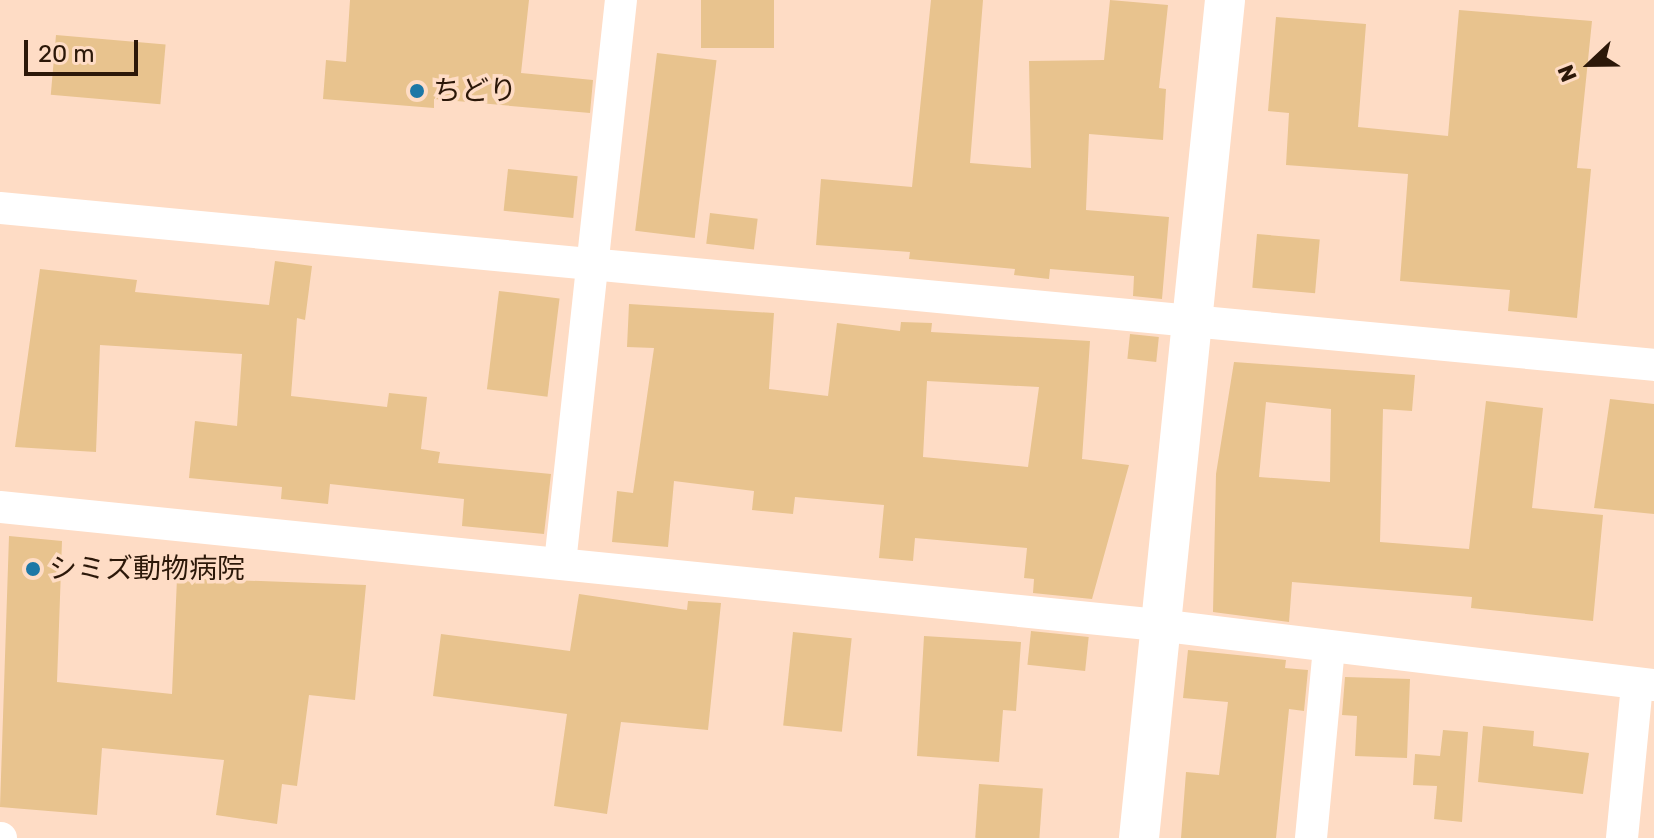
<!DOCTYPE html>
<html>
<head>
<meta charset="utf-8">
<style>
  body { margin:0 }
  #map { position:relative; width:1654px; height:838px; overflow:hidden; background:#fedcc5; font-family:Rubik,"Noto Sans JP",sans-serif }
  div>[style] { position:absolute }
  .building>* { inset:0; background:#e8c38e; transform-origin:0 0 }
  .minor>* { height:32px; margin:-16px; padding:0 16px; transform-origin:16px; border-radius:16px; background:#fff }
  .tertiary>* { height:40px; margin:-20px; padding:0 20px; transform-origin:20px; border-radius:20px; background:#fff }
  .dots>* { width:22px; height:22px; translate:-50% -50%; box-sizing:border-box; border:4px solid #fedcc5; border-radius:50% }
  span { translate:-50% -50%; white-space:nowrap; text-align:center; line-height:1.15; -webkit-text-stroke:7px #fedcc5; paint-order:stroke }
  .poi-label { font-size:28px; color:#2c1809 }
  .left { translate:0 -50%; text-align:left }
  .north { position:absolute; left:1550px; top:24px; width:80px; height:80px; -webkit-text-stroke:6px #fedcc5; paint-order:stroke; rotate:248deg; font-size:22px; font-weight:700; line-height:32px; text-align:center; color:#2c1809 }
  .north::after { content:''; display:block; margin:auto; width:28px; height:36px; background:#2c1809; clip-path:polygon(50% 0,100% 100%,50% 72%,0 100%) }
  .scale { position:absolute; left:24px; top:40px; width:114px; height:36px; box-sizing:border-box; border:4px solid #2c1809; border-top:0; padding-left:10px; font-size:24px; line-height:28px; white-space:nowrap; color:#2c1809; -webkit-text-stroke:6px #fedcc5; paint-order:stroke }
</style>
</head>
<body>
<div id="map">
  <div class="building">
    <div style="clip-path:polygon(350px 0,529px 0,521px 73px,593px 80px,590px 113px,434px 99px,434px 108px,323px 99px,326px 60px,346px 62px)"></div>
    <div style="left:701px;top:0;width:73px;height:48px"></div>
    <div style="clip-path:polygon(931px 0,983px 0,970px 163px,1031px 168px,1029px 61px,1104px 60px,1110px 0,1168px 5px,1159px 88px,1166px 89px,1163px 140px,1089px 134px,1086px 210px,1169px 217px,1162px 299px,1133px 296px,1134px 276px,1050px 269px,1049px 279px,1014px 275px,1015px 269px,909px 259px,910px 252px,816px 245px,821px 179px,912px 187px)"></div>
    <div style="clip-path:polygon(1459px 10px,1592px 21px,1577px 168px,1591px 169px,1577px 318px,1508px 311px,1510px 290px,1400px 281px,1408px 174px,1286px 165px,1289px 113px,1268px 111px,1276px 17px,1366px 24px,1358px 127px,1448px 136px)"></div>
    <div style="left:56px;top:35px;width:110px;height:60px;rotate:5deg"></div>
    <div style="left:657px;top:53px;width:60px;height:179px;rotate:7deg"></div>
    <div style="left:508px;top:169px;width:70px;height:42px;rotate:6deg"></div>
    <div style="left:710px;top:213px;width:48px;height:31px;rotate:7deg"></div>
    <div style="left:1257px;top:234px;width:63px;height:54px;rotate:5deg"></div>
    <div style="clip-path:polygon(275px 261px,312px 266px,305px 320px,297px 318px,291px 396px,387px 407px,389px 393px,427px 397px,421px 449px,440px 452px,438px 463px,551px 474px,544px 534px,462px 526px,464px 499px,330px 484px,328px 504px,281px 499px,282px 487px,189px 478px,195px 421px,237px 426px,242px 354px,100px 345px,96px 452px,15px 447px,40px 269px,137px 280px,135px 292px,269px 305px)"></div>
    <div style="left:499px;top:291px;width:61px;height:99px;rotate:7deg"></div>
    <div style="clip-path:polygon(evenodd,629px 304px,774px 313px,769px 389px,828px 396px,837px 323px,900px 331px,901px 322px,932px 323px,931px 332px,1090px 341px,1082px 459px,1129px 465px,1092px 599px,1033px 593px,1034px 579px,1024px 578px,1027px 548px,915px 538px,913px 561px,879px 558px,884px 505px,795px 497px,793px 514px,752px 510px,754px 491px,674px 481px,668px 547px,612px 542px,617px 491px,633px 493px,654px 348px,627px 347px,629px 304px,927px 381px,1039px 387px,1028px 467px,923px 457px,927px 381px)"></div>
    <div style="left:1130px;top:334px;width:29px;height:25px;rotate:6deg"></div>
    <div style="clip-path:polygon(evenodd,1234px 362px,1415px 375px,1412px 411px,1383px 409px,1380px 542px,1469px 549px,1486px 401px,1543px 408px,1532px 508px,1603px 515px,1593px 621px,1471px 608px,1472px 597px,1292px 582px,1289px 622px,1213px 612px,1216px 474px,1234px 362px,1266px 402px,1331px 409px,1330px 482px,1259px 477px,1266px 402px)"></div>
    <div style="clip-path:polygon(1610px 399px,1654px 404px,1654px 514px,1594px 508px)"></div>
    <div style="clip-path:polygon(9px 536px,62px 541px,57px 682px,172px 694px,177px 578px,366px 585px,355px 700px,309px 695px,297px 786px,282px 784px,277px 824px,216px 815px,224px 760px,102px 748px,97px 815px,0 807px)"></div>
    <div style="clip-path:polygon(579px 594px,687px 610px,688px 601px,721px 603px,708px 730px,621px 722px,607px 814px,554px 806px,567px 714px,433px 696px,441px 634px,570px 651px)"></div>
    <div style="left:1031px;top:631px;width:58px;height:34px;rotate:6deg"></div>
    <div style="left:793px;top:632px;width:59px;height:94px;rotate:6deg"></div>
    <div style="clip-path:polygon(924px 636px,1021px 642px,1016px 711px,1003px 710px,999px 762px,917px 756px)"></div>
    <div style="clip-path:polygon(1188px 650px,1286px 660px,1285px 668px,1308px 670px,1304px 711px,1289px 709px,1276px 838px,1181px 838px,1186px 772px,1219px 775px,1228px 702px,1183px 698px)"></div>
    <div style="clip-path:polygon(1345px 677px,1410px 679px,1407px 758px,1355px 756px,1357px 716px,1342px 715px)"></div>
    <div style="clip-path:polygon(1483px 726px,1534px 731px,1533px 746px,1589px 753px,1583px 794px,1478px 782px)"></div>
    <div style="clip-path:polygon(1443px 730px,1468px 732px,1462px 822px,1434px 819px,1437px 786px,1413px 785px,1415px 754px,1440px 756px)"></div>
    <div style="left:979px;top:784px;width:64px;height:54px;rotate:4deg"></div>
  </div>
  <div class="minor">
    <div style="left:0;top:208px;width:1661px;rotate:5.42deg"></div>
    <div style="left:0;top:507px;width:1164px;rotate:5.82deg"></div>
    <div style="left:1158px;top:625px;width:500px;rotate:6.9deg"></div>
    <div style="left:560px;top:563px;width:566px;rotate:-83.82deg"></div>
    <div style="left:0;top:838px;width:1px"></div>
    <div style="left:1311px;top:838px;width:192px;rotate:-84.6deg"></div>
    <div style="left:1622px;top:838px;width:153px;rotate:-84.4deg"></div>
  </div>
  <div class="tertiary">
    <div style="left:1139px;top:838px;width:842px;rotate:-84.14deg"></div>
  </div>
  <div class="dots">
    <div style="left:417px;top:91px;background:#1d78a6"></div>
    <div style="left:33px;top:569px;background:#1d78a6"></div>
  </div>
  <div class="poi-label">
    <span class="left" style="left:433px;top:91px">ちどり</span>
    <span class="left" style="left:49px;top:569px">シミズ動物病院</span>
  </div>
  <div class="north">N</div>
  <div class="scale">20 m</div>
</div>
</body>
</html>
